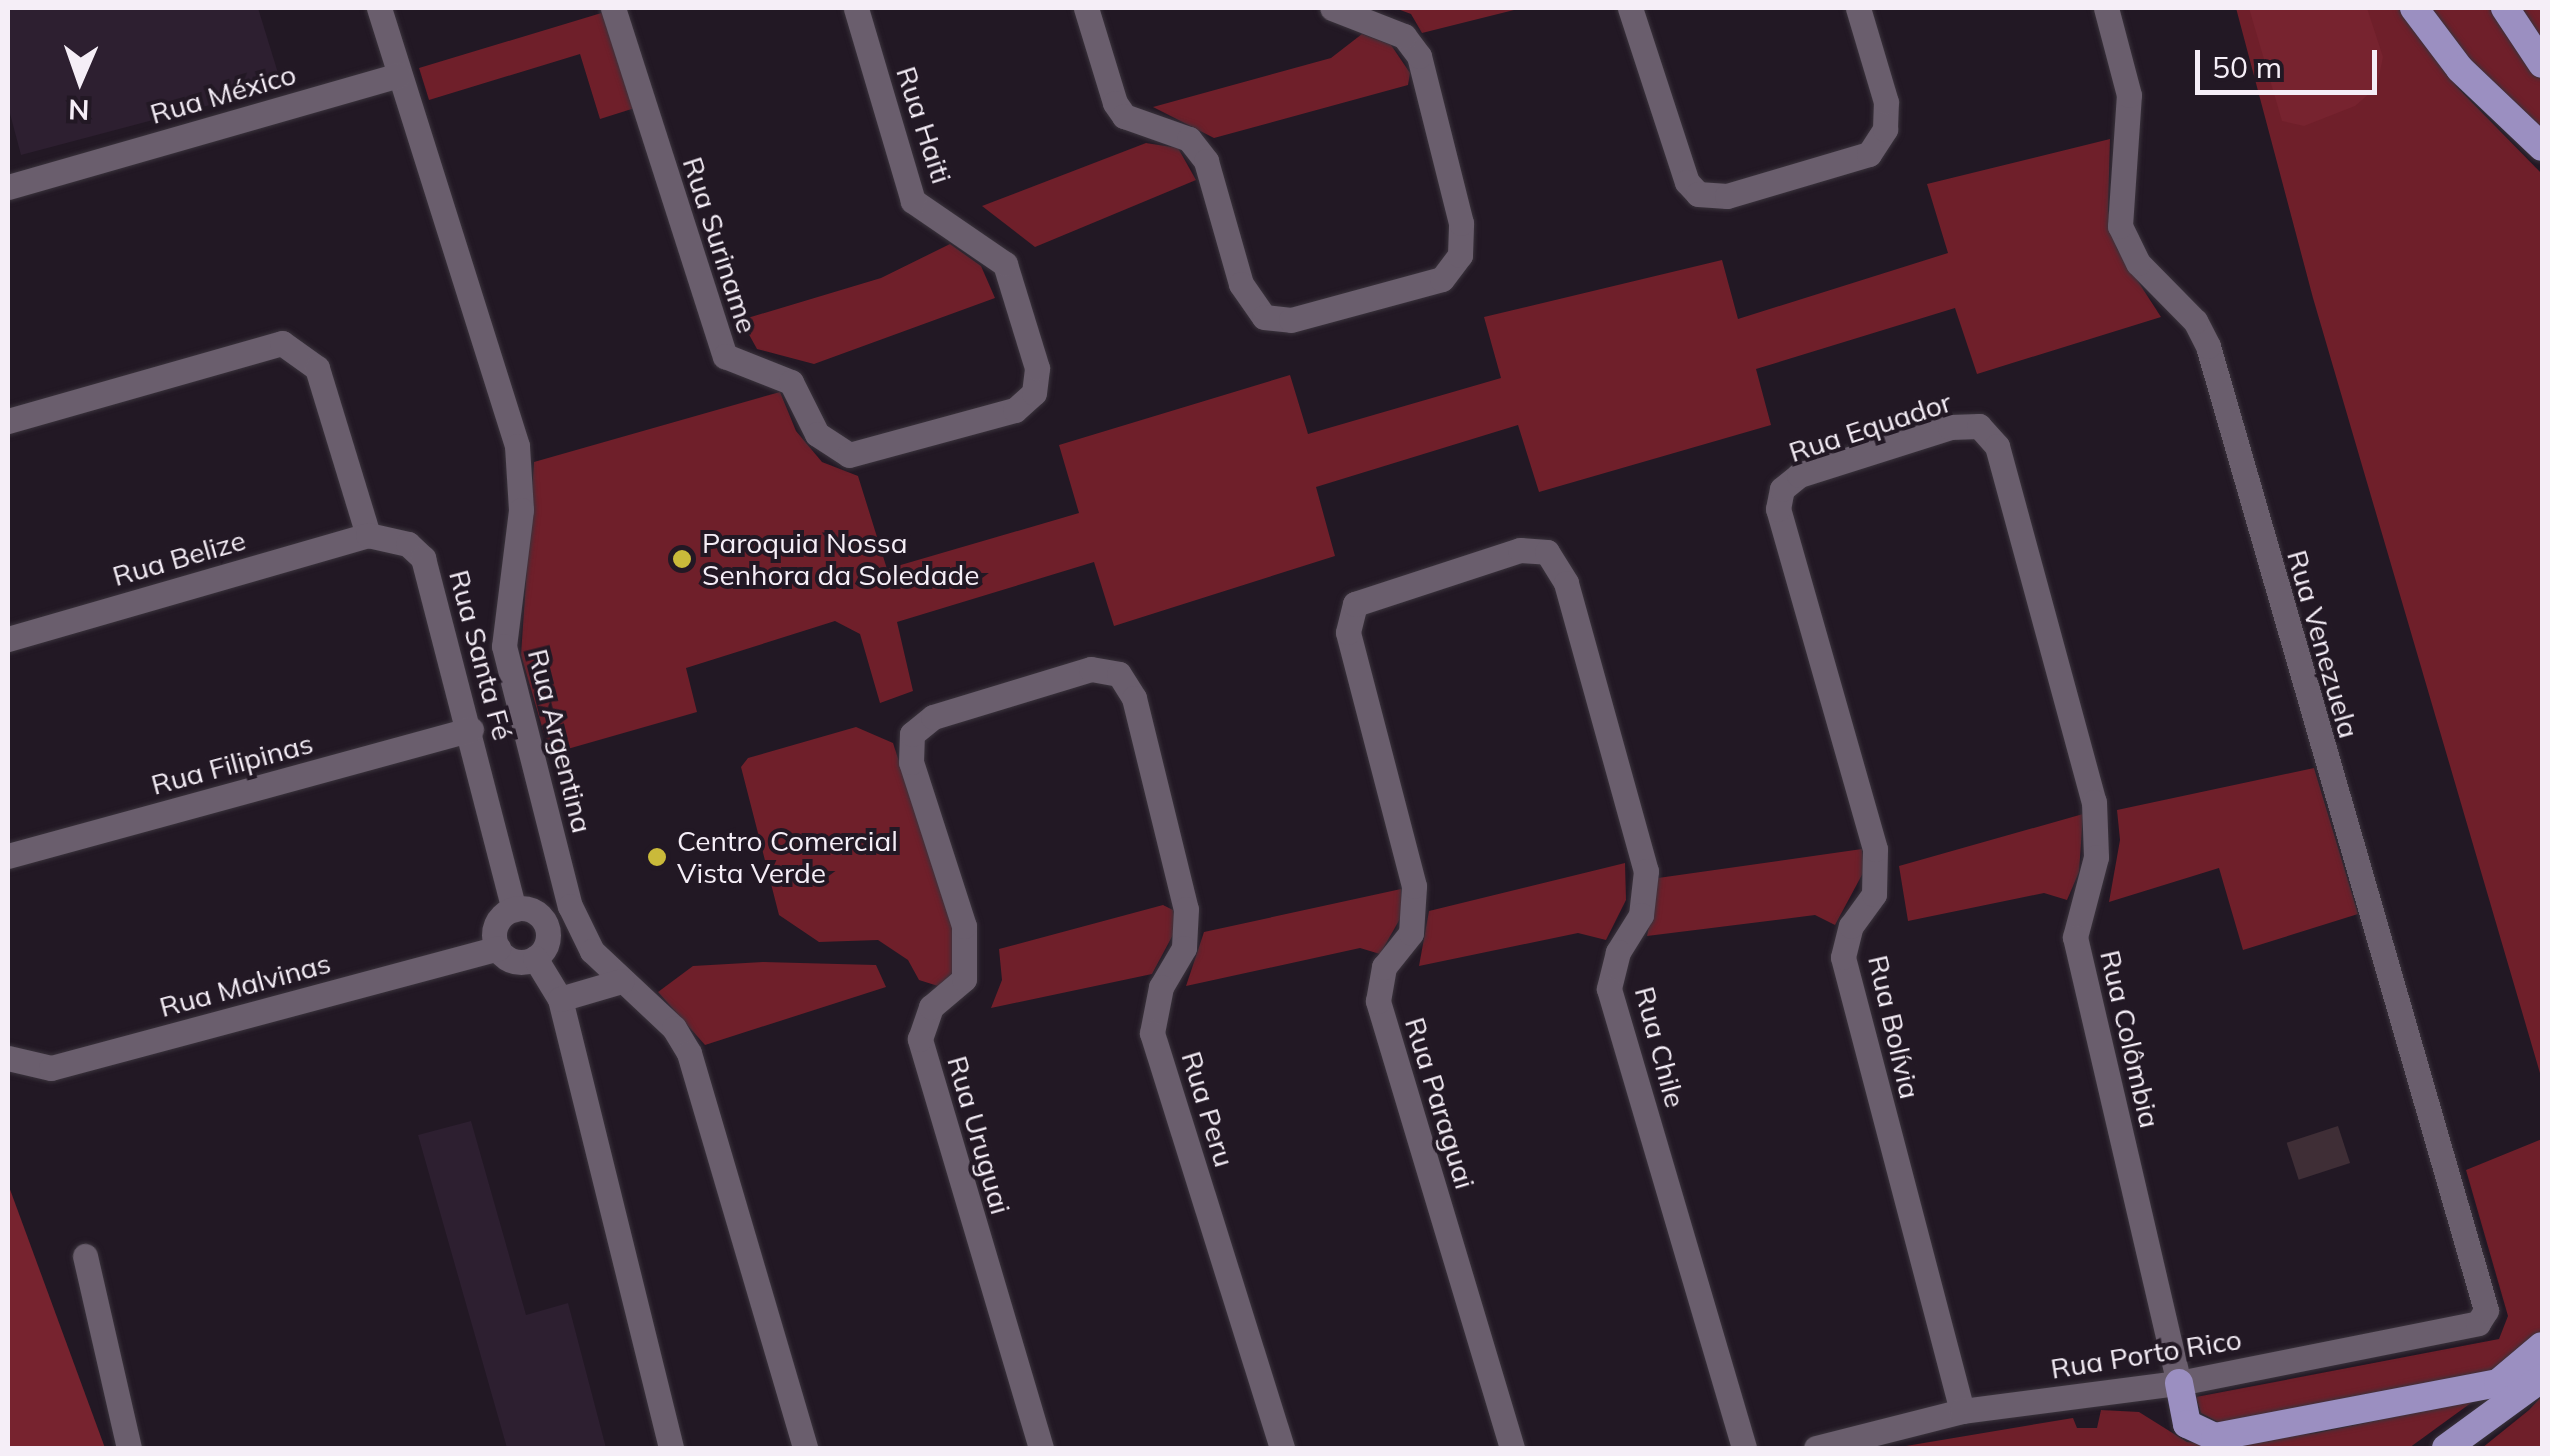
<!DOCTYPE html>
<html>
<head>
<meta charset="utf-8">
<style>
  body { margin:0 }
  #map { position:relative; width:2550px; height:1456px; overflow:hidden; background:#221824; font-family:Mulish,sans-serif }
  div>[style] { position:absolute }
  .built>* { inset:0; background:#2d1f30 }
  .green>* { inset:0; background:#6f1f2a }
  .forest>* { inset:0; background:#77232f }
  .building>* { inset:0; background:#3f2e36; transform-origin:0 0 }
  .roads { filter:drop-shadow(0 0 2px #3a333c) drop-shadow(0 0 2px #3a333c) }
  .minor>* { height:25px; margin:-12.5px; padding:0 12.5px; transform-origin:12.5px; border-radius:12.5px; background:#6a5e6d }
  .minor>.ring { margin:-12.5px; padding:0; box-sizing:content-box; background:none; border:25px solid #6a5e6d; border-radius:50% }
  .primary>* { height:28px; margin:-14px; padding:0 14px; transform-origin:14px; border-radius:14px; background:#9b8fc1 }
  .dots>* { width:28px; height:28px; translate:-50% -50%; box-sizing:border-box; border:5px solid #221824; border-radius:50% }
  span { translate:-50% -50%; white-space:nowrap; text-align:center; line-height:1.15; -webkit-text-stroke:8px #221824; paint-order:stroke }
  .street-label { font-size:28px; color:#f5eef7 }
  .poi-label { font-size:28px; color:#f5eef7 }
  .left { translate:0 -50%; text-align:left }
  .frame { position:absolute; inset:0; border:10px solid #f5eef7; pointer-events:none }
  .north { position:absolute; left:30px; top:30px; width:100px; height:100px; -webkit-text-stroke:8px #221824; paint-order:stroke; rotate:182deg; font-size:28px; font-weight:700; line-height:40px; text-align:center; color:#f5eef7 }
  .north::after { content:''; display:block; margin:auto; width:35px; height:45px; background:#f5eef7; clip-path:polygon(50% 0,100% 100%,50% 72%,0 100%) }
  .scale { position:absolute; left:2195px; top:50px; width:182px; height:45px; box-sizing:border-box; border:5px solid #f5eef7; border-top:0; padding-left:12px; font-size:30px; line-height:35px; white-space:nowrap; color:#f5eef7; -webkit-text-stroke:8px #221824; paint-order:stroke }
</style>
</head>
<body>
<div id="map">
  <div class="built">
    <div style="clip-path:polygon(8px 8px,258px 8px,282px 86px,21px 155px,8px 106px)"></div>
    <div style="clip-path:polygon(471px 1121px,526px 1315px,568px 1303px,606px 1448px,507px 1448px,418px 1135px)"></div>
  </div>
  <div class="green">
    <div style="clip-path:polygon(1395px 8px,1522px 8px,1422px 33px,1411px 14px)"></div>
    <div style="clip-path:polygon(2236px 8px,2542px 8px,2542px 148px,2454px 84px,2542px 174px,2542px 1080px,2313px 298px)"></div>
    <div style="clip-path:polygon(608px 11px,638px 107px,600px 119px,580px 54px,429px 100px,419px 68px)"></div>
    <div style="clip-path:polygon(1362px 34px,1391px 45px,1410px 73px,1408px 85px,1214px 138px,1153px 107px,1331px 58px)"></div>
    <div style="clip-path:polygon(2110px 139px,2108px 210px,2117px 249px,2161px 317px,1977px 374px,1955px 308px,1756px 369px,1771px 425px,1539px 492px,1518px 425px,1316px 487px,1335px 556px,1114px 626px,1094px 562px,897px 622px,913px 691px,880px 703px,860px 634px,835px 621px,686px 668px,697px 712px,550px 754px,521px 655px,534px 462px,780px 392px,796px 431px,822px 462px,858px 476px,887px 569px,1079px 513px,1059px 445px,1290px 375px,1308px 434px,1501px 378px,1484px 317px,1722px 260px,1738px 319px,1948px 253px,1927px 184px)"></div>
    <div style="clip-path:polygon(1146px 143px,1178px 148px,1196px 180px,1035px 247px,982px 206px)"></div>
    <div style="clip-path:polygon(950px 244px,981px 266px,995px 298px,814px 364px,757px 349px,741px 320px,881px 278px)"></div>
    <div style="clip-path:polygon(856px 727px,893px 743px,957px 938px,956px 970px,938px 986px,919px 980px,908px 960px,878px 940px,819px 942px,779px 915px,741px 767px,748px 758px)"></div>
    <div style="clip-path:polygon(2314px 768px,2358px 914px,2243px 950px,2219px 868px,2109px 902px,2120px 840px,2117px 810px)"></div>
    <div style="clip-path:polygon(2083px 814px,2079px 872px,2067px 900px,2044px 893px,1908px 921px,1899px 866px)"></div>
    <div style="clip-path:polygon(1862px 849px,1864px 871px,1835px 925px,1815px 915px,1647px 936px,1658px 878px)"></div>
    <div style="clip-path:polygon(1625px 863px,1626px 900px,1606px 940px,1578px 933px,1419px 966px,1429px 911px)"></div>
    <div style="clip-path:polygon(1401px 889px,1401px 917px,1380px 954px,1360px 948px,1186px 986px,1204px 932px)"></div>
    <div style="clip-path:polygon(1163px 905px,1173px 910px,1176px 929px,1152px 974px,991px 1008px,1002px 980px,999px 949px)"></div>
    <div style="clip-path:polygon(763px 962px,876px 965px,886px 987px,705px 1045px,658px 992px,693px 966px)"></div>
    <div style="clip-path:polygon(2542px 1139px,2542px 1343px,2508px 1369px,2224px 1425px,2201px 1413px,2196px 1397px,2499px 1339px,2508px 1316px,2466px 1170px)"></div>
    <div style="clip-path:polygon(2542px 1396px,2542px 1448px,2482px 1448px,2529px 1410px)"></div>
    <div style="clip-path:polygon(2475px 1400px,2409px 1448px,1894px 1448px,2073px 1418px,2077px 1428px,2097px 1428px,2101px 1410px,2139px 1412px,2187px 1442px,2210px 1444px,2317px 1433px)"></div>
  </div>
  <div class="forest">
    <div style="clip-path:polygon(2249px 8px,2367px 8px,2383px 57px,2377px 87px,2355px 106px,2304px 126px,2282px 121px)"></div>
    <div style="clip-path:polygon(8px 1184px,105px 1448px,8px 1448px)"></div>
  </div>
  <div class="building">
    <div style="left:2338px;top:1126px;width:39px;height:54px;rotate:72deg"></div>
  </div>
  <div class="roads">
    <div class="minor">
      <div style="left:379px;top:8px;width:459px;rotate:72.5deg"></div>
      <div style="left:517px;top:446px;width:64px;rotate:86.4deg"></div>
      <div style="left:521px;top:510px;width:137px;rotate:97.1deg"></div>
      <div style="left:504px;top:646px;width:268px;rotate:75.8deg"></div>
      <div style="left:570px;top:906px;width:50px;rotate:63.9deg"></div>
      <div style="left:592px;top:951px;width:112px;rotate:43.2deg"></div>
      <div style="left:674px;top:1028px;width:29px;rotate:59deg"></div>
      <div style="left:689px;top:1053px;width:412px;rotate:73.6deg"></div>
      <div style="left:613px;top:8px;width:366px;rotate:72.2deg"></div>
      <div style="left:725px;top:356px;width:71px;rotate:21.5deg"></div>
      <div style="left:791px;top:382px;width:58px;rotate:63.4deg"></div>
      <div style="left:817px;top:434px;width:38px;rotate:33deg"></div>
      <div style="left:849px;top:455px;width:172px;rotate:-15.2deg"></div>
      <div style="left:1015px;top:410px;width:25px;rotate:-42deg"></div>
      <div style="left:1034px;top:393px;width:25px;rotate:-83deg"></div>
      <div style="left:1037px;top:368px;width:109px;rotate:-107.1deg"></div>
      <div style="left:1005px;top:264px;width:112px;rotate:-145.6deg"></div>
      <div style="left:913px;top:201px;width:201px;rotate:-106.5deg"></div>
      <div style="left:1086px;top:8px;width:99px;rotate:73deg"></div>
      <div style="left:1115px;top:103px;width:16px;rotate:55deg"></div>
      <div style="left:1124px;top:116px;width:69px;rotate:19.5deg"></div>
      <div style="left:1189px;top:139px;width:28px;rotate:52deg"></div>
      <div style="left:1206px;top:161px;width:128px;rotate:74.1deg"></div>
      <div style="left:1241px;top:284px;width:40px;rotate:55.1deg"></div>
      <div style="left:1264px;top:317px;width:27px;rotate:6deg"></div>
      <div style="left:1291px;top:320px;width:156px;rotate:-15.2deg"></div>
      <div style="left:1442px;top:279px;width:30px;rotate:-53deg"></div>
      <div style="left:1460px;top:255px;width:32px;rotate:-88deg"></div>
      <div style="left:1461px;top:223px;width:172px;rotate:-104.1deg"></div>
      <div style="left:1419px;top:56px;width:25px;rotate:-127deg"></div>
      <div style="left:1404px;top:36px;width:77px;rotate:-158.7deg"></div>
      <div style="left:1630px;top:8px;width:183px;rotate:71.9deg"></div>
      <div style="left:1687px;top:182px;width:16px;rotate:47deg"></div>
      <div style="left:1698px;top:194px;width:29px;rotate:4deg"></div>
      <div style="left:1727px;top:196px;width:148px;rotate:-16.5deg"></div>
      <div style="left:1869px;top:154px;width:30px;rotate:-57deg"></div>
      <div style="left:1885px;top:129px;width:27px;rotate:-88deg"></div>
      <div style="left:1886px;top:102px;width:98px;rotate:-106.6deg"></div>
      <div style="left:8px;top:187px;width:406px;rotate:-16deg"></div>
      <div style="left:8px;top:421px;width:285px;rotate:-15.9deg"></div>
      <div style="left:282px;top:343px;width:43px;rotate:35.5deg"></div>
      <div style="left:317px;top:368px;width:175px;rotate:73deg"></div>
      <div style="left:8px;top:639px;width:375px;rotate:-16.1deg"></div>
      <div style="left:368px;top:535px;width:41px;rotate:12.7deg"></div>
      <div style="left:408px;top:544px;width:21px;rotate:43deg"></div>
      <div style="left:423px;top:558px;width:363px;rotate:75.5deg"></div>
      <div style="left:8px;top:856px;width:480px;rotate:-15.3deg"></div>
      <div class="ring" style="left:494px;top:908px;width:29px;height:29px"></div>
      <div style="left:535px;top:958px;width:48px;rotate:58.6deg"></div>
      <div style="left:560px;top:999px;width:463px;rotate:76.1deg"></div>
      <div style="left:560px;top:999px;width:64px;rotate:-16.4deg"></div>
      <div style="left:8px;top:1058px;width:44px;rotate:13.1deg"></div>
      <div style="left:51px;top:1068px;width:463px;rotate:-15deg"></div>
      <div style="left:85px;top:1256px;width:197px;rotate:77.1deg"></div>
      <div style="left:1962px;top:1411px;width:469px;rotate:-104.7deg"></div>
      <div style="left:1843px;top:957px;width:32px;rotate:-76deg"></div>
      <div style="left:1851px;top:926px;width:39px;rotate:-54deg"></div>
      <div style="left:1874px;top:894px;width:45px;rotate:-88.7deg"></div>
      <div style="left:1875px;top:849px;width:354px;rotate:-105.9deg"></div>
      <div style="left:1778px;top:509px;width:20px;rotate:-79deg"></div>
      <div style="left:1782px;top:489px;width:22px;rotate:-39deg"></div>
      <div style="left:1799px;top:475px;width:158px;rotate:-17.6deg"></div>
      <div style="left:1950px;top:427px;width:29px;rotate:-2deg"></div>
      <div style="left:1979px;top:426px;width:27px;rotate:48deg"></div>
      <div style="left:1997px;top:446px;width:369px;rotate:74.8deg"></div>
      <div style="left:2094px;top:802px;width:55px;rotate:87.9deg"></div>
      <div style="left:2096px;top:857px;width:83px;rotate:104.7deg"></div>
      <div style="left:2075px;top:937px;width:458px;rotate:76.9deg"></div>
      <div style="left:1041px;top:1448px;width:427px;rotate:-106.5deg"></div>
      <div style="left:920px;top:1039px;width:34px;rotate:-71deg"></div>
      <div style="left:931px;top:1007px;width:43px;rotate:-40.3deg"></div>
      <div style="left:964px;top:979px;width:53px;rotate:-90deg"></div>
      <div style="left:964px;top:926px;width:172px;rotate:-107.9deg"></div>
      <div style="left:911px;top:762px;width:28px;rotate:-88deg"></div>
      <div style="left:912px;top:734px;width:27px;rotate:-39deg"></div>
      <div style="left:933px;top:717px;width:165px;rotate:-16.9deg"></div>
      <div style="left:1091px;top:669px;width:28px;rotate:10deg"></div>
      <div style="left:1119px;top:674px;width:28px;rotate:58deg"></div>
      <div style="left:1134px;top:698px;width:217px;rotate:76.2deg"></div>
      <div style="left:1186px;top:909px;width:39px;rotate:93deg"></div>
      <div style="left:1184px;top:948px;width:45px;rotate:120.5deg"></div>
      <div style="left:1161px;top:987px;width:47px;rotate:101.1deg"></div>
      <div style="left:1152px;top:1033px;width:435px;rotate:72.6deg"></div>
      <div style="left:1512px;top:1448px;width:467px;rotate:-106.7deg"></div>
      <div style="left:1378px;top:1001px;width:35px;rotate:-80deg"></div>
      <div style="left:1384px;top:967px;width:43px;rotate:-51.5deg"></div>
      <div style="left:1411px;top:933px;width:47px;rotate:-86.3deg"></div>
      <div style="left:1414px;top:886px;width:262px;rotate:-104.6deg"></div>
      <div style="left:1348px;top:632px;width:29px;rotate:-76deg"></div>
      <div style="left:1355px;top:604px;width:174px;rotate:-18.1deg"></div>
      <div style="left:1520px;top:550px;width:27px;rotate:4deg"></div>
      <div style="left:1547px;top:552px;width:36px;rotate:58deg"></div>
      <div style="left:1566px;top:583px;width:299px;rotate:74.5deg"></div>
      <div style="left:1646px;top:871px;width:44px;rotate:96.5deg"></div>
      <div style="left:1641px;top:915px;width:44px;rotate:121.9deg"></div>
      <div style="left:1618px;top:952px;width:38px;rotate:104deg"></div>
      <div style="left:1609px;top:989px;width:478px;rotate:73.6deg"></div>
      <div style="left:1816px;top:1448px;width:151px;rotate:-14.2deg"></div>
      <div style="left:1962px;top:1411px;width:219px;rotate:-7.4deg"></div>
      <div style="left:2179px;top:1383px;width:305px;rotate:-11.3deg"></div>
      <div style="left:2478px;top:1323px;width:15px;rotate:-58deg"></div>
      <div style="left:2486px;top:1310px;width:1003px;rotate:-106.09deg"></div>
      <div style="left:2208px;top:346px;width:28px;rotate:-117deg"></div>
      <div style="left:2195px;top:321px;width:81px;rotate:-134.5deg"></div>
      <div style="left:2138px;top:263px;width:41px;rotate:-115.9deg"></div>
      <div style="left:2120px;top:226px;width:131px;rotate:-86.1deg"></div>
      <div style="left:2129px;top:95px;width:90px;rotate:-104.8deg"></div>
    </div>
    <div class="primary">
      <div style="left:2414px;top:8px;width:76px;rotate:53deg"></div>
      <div style="left:2460px;top:69px;width:113px;rotate:43.6deg"></div>
      <div style="left:2505px;top:8px;width:67px;rotate:56.5deg"></div>
      <div style="left:2179px;top:1383px;width:42px;rotate:79deg"></div>
      <div style="left:2187px;top:1424px;width:31px;rotate:25deg"></div>
      <div style="left:2215px;top:1437px;width:288px;rotate:-10.8deg"></div>
      <div style="left:2498px;top:1383px;width:57px;rotate:-40.1deg"></div>
      <div style="left:2446px;top:1448px;width:119px;rotate:-36.1deg"></div>
    </div>
  </div>
  <div class="dots">
    <div style="left:682px;top:559px;background:#caba3a"></div>
    <div style="left:657px;top:857px;background:#caba3a"></div>
  </div>
  <div class="street-label">
    <span style="left:223px;top:94px;rotate:-16deg">Rua México</span>
    <span style="left:924px;top:125px;rotate:72deg">Rua Haiti</span>
    <span style="left:720px;top:245px;rotate:72deg">Rua Suriname</span>
    <span style="left:1870px;top:427px;rotate:-18deg">Rua Equador</span>
    <span style="left:179px;top:558px;rotate:-16deg">Rua Belize</span>
    <span style="left:2323px;top:644px;rotate:74deg">Rua Venezuela</span>
    <span style="left:481px;top:655px;rotate:75deg">Rua Santa Fé</span>
    <span style="left:560px;top:741px;rotate:76deg">Rua Argentina</span>
    <span style="left:232px;top:764px;rotate:-15deg">Rua Filipinas</span>
    <span style="left:245px;top:985px;rotate:-15deg">Rua Malvinas</span>
    <span style="left:1894px;top:1027px;rotate:77deg">Rua Bolívia</span>
    <span style="left:2130px;top:1039px;rotate:77deg">Rua Colômbia</span>
    <span style="left:1660px;top:1047px;rotate:75deg">Rua Chile</span>
    <span style="left:1440px;top:1103px;rotate:73deg">Rua Paraguai</span>
    <span style="left:1208px;top:1109px;rotate:73deg">Rua Peru</span>
    <span style="left:979px;top:1135px;rotate:74deg">Rua Uruguai</span>
    <span style="left:2146px;top:1354px;rotate:-9deg">Rua Porto Rico</span>
  </div>
  <div class="poi-label">
    <span class="left" style="left:702px;top:559px">Paroquia Nossa<br>Senhora da Soledade</span>
    <span class="left" style="left:677px;top:857px">Centro Comercial<br>Vista Verde</span>
  </div>
  <div class="frame"></div>
  <div class="north">N</div>
  <div class="scale">50 m</div>
</div>
</body>
</html>
